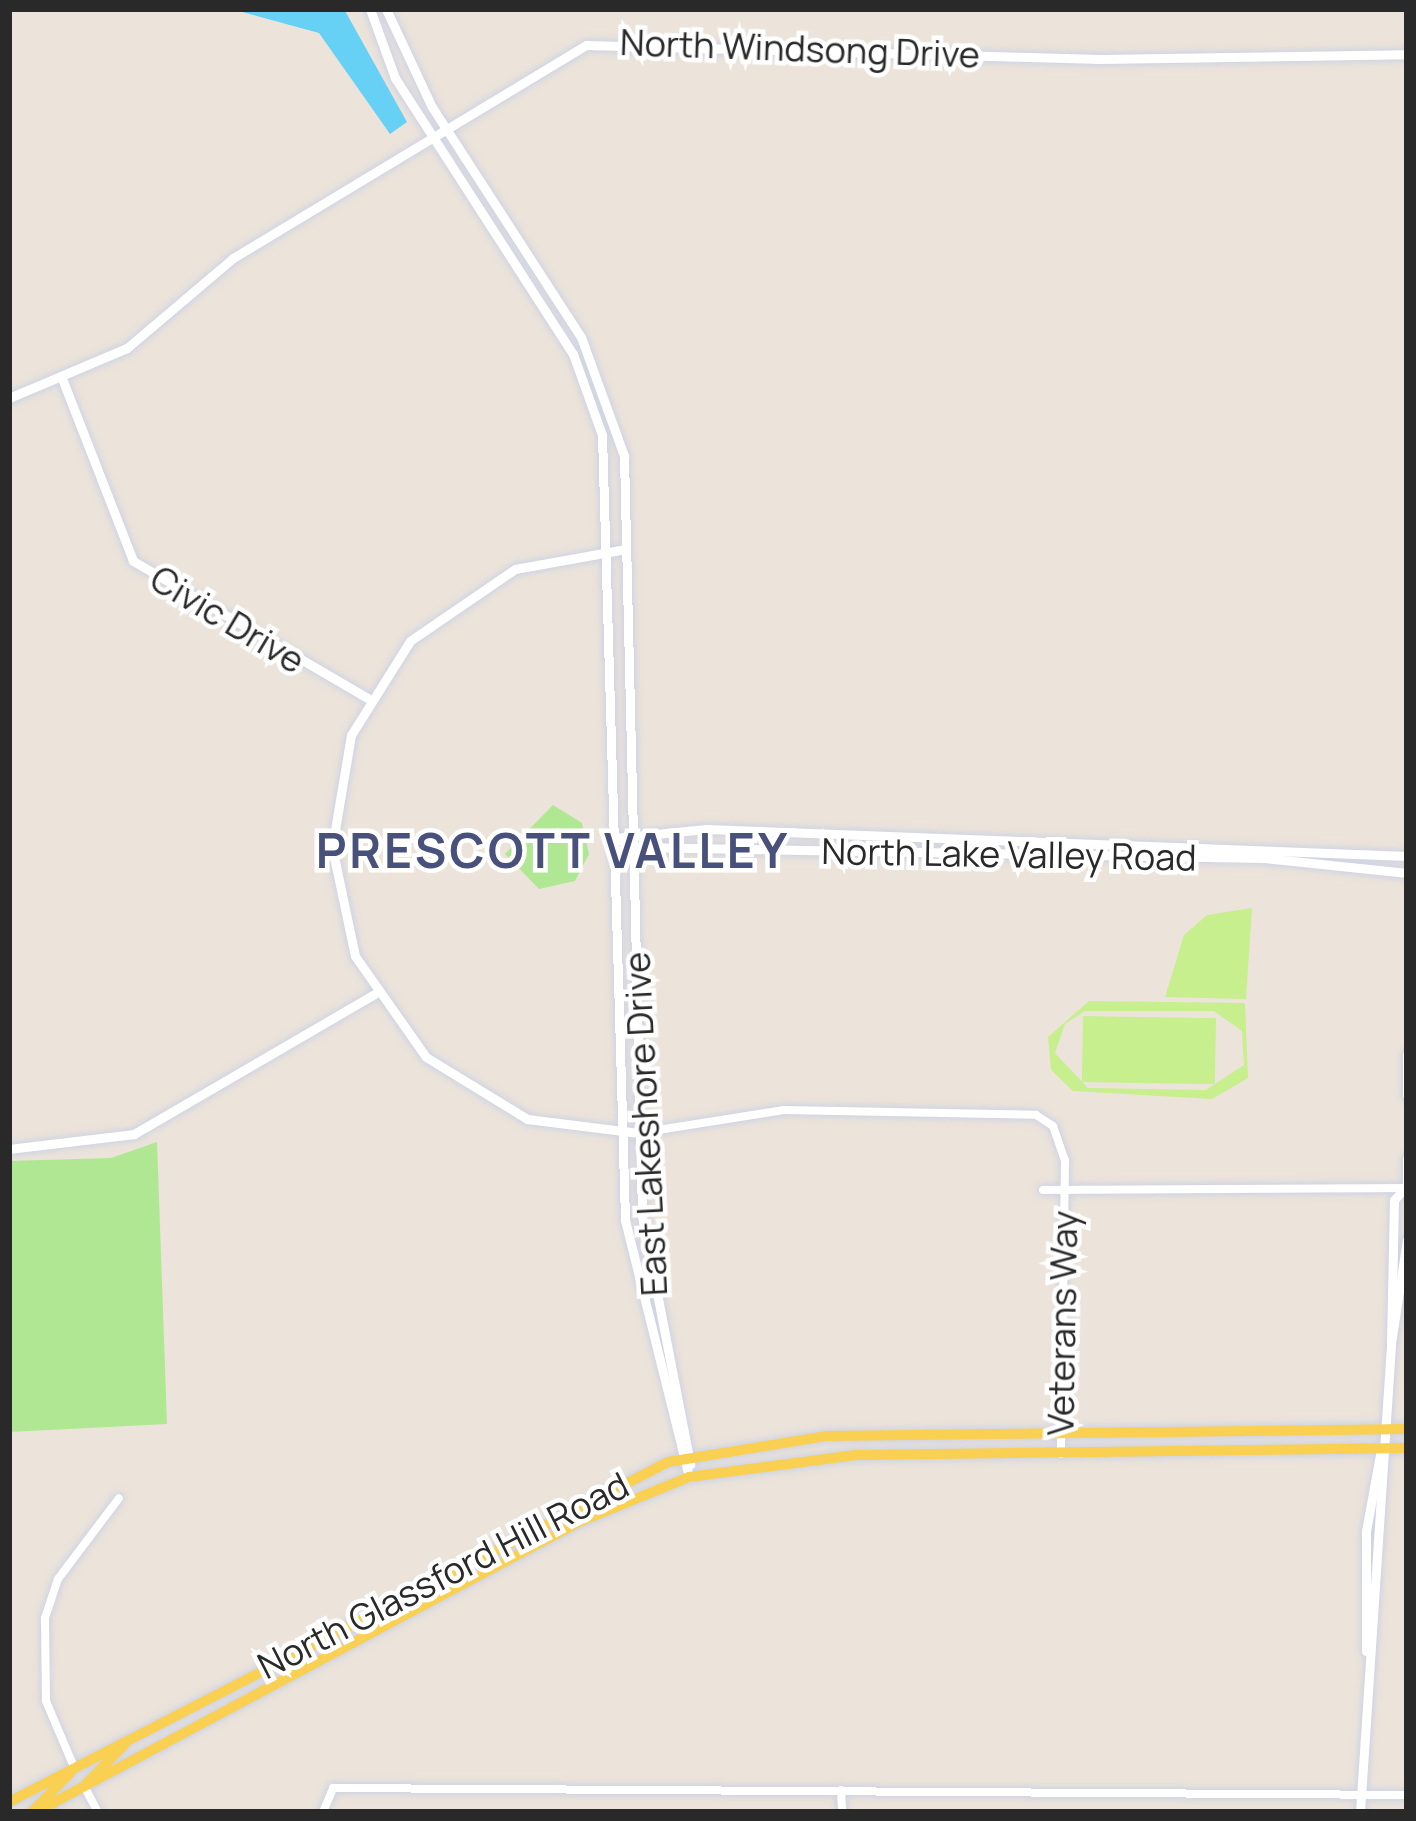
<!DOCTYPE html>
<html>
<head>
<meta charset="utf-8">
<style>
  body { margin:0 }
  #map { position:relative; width:1416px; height:1821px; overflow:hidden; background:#ece4da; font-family:Manrope,sans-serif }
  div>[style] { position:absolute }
  .green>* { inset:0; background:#b0e792 }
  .pitch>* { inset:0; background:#c7ef8d; transform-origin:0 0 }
  .water>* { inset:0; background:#66d1f5 }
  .roads { filter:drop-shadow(0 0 3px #cfd3e3) drop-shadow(0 0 3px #cfd3e3) }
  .minor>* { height:8px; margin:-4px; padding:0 4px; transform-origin:4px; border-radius:4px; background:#fff }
  .tertiary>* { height:9px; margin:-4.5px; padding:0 4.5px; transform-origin:4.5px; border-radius:4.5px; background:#fff }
  .secondary>* { height:9px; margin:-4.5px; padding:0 4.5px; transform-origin:4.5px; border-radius:4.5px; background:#fff }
  .primary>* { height:10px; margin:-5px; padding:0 5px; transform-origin:5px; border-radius:5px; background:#f9d052 }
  span { translate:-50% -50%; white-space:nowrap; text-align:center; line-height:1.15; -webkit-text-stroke:9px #fff; paint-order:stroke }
  .street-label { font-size:36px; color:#292929 }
  .district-label { font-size:48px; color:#47517c; font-weight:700; letter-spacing:3px }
  .frame { position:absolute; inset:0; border:12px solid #292929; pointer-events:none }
</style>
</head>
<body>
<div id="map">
  <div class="green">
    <div style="clip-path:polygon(553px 805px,582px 823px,589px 854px,575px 881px,539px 889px,505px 854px)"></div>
    <div style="clip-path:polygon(157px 1142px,167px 1424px,9px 1432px,9px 1161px,111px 1158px)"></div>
  </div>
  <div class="pitch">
    <div style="clip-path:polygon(1252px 908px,1246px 999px,1165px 997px,1184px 935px,1207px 915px)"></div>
    <div style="clip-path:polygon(evenodd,1089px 1001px,1245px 1003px,1248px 1078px,1212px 1099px,1073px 1091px,1051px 1070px,1048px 1037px,1089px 1001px,1085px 1011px,1214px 1011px,1242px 1031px,1244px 1065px,1206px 1090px,1088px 1088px,1055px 1053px,1065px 1024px,1085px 1011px)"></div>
    <div style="left:1083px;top:1016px;width:133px;height:66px;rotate:1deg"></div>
  </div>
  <div class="water">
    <div style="clip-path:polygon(231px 9px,344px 9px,407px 122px,390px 134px,319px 33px)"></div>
  </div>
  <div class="roads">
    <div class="minor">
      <div style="left:639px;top:1133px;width:147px;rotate:-9deg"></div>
      <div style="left:784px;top:1110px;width:252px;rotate:1.1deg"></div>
      <div style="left:1036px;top:1115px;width:20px;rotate:33deg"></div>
      <div style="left:1053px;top:1126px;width:36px;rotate:71deg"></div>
      <div style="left:1065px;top:1160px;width:294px;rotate:90.8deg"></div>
      <div style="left:1043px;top:1190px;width:363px;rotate:-0.3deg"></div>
      <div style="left:74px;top:1767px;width:72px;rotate:-113deg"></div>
      <div style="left:46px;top:1701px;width:83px;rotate:-90.7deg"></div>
      <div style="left:45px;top:1618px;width:41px;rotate:-71.6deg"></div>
      <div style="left:58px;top:1579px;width:101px;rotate:-53deg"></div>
      <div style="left:84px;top:1786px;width:30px;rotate:62deg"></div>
      <div style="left:841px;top:1790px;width:22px;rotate:87deg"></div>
      <div style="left:323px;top:1812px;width:26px;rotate:-67deg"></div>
      <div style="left:333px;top:1788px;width:1074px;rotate:0.37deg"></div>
    </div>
    <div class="tertiary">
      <div style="left:63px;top:381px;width:193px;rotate:68.7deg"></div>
      <div style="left:133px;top:561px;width:271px;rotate:30.3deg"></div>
      <div style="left:9px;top:398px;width:128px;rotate:-23deg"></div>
      <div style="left:127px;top:348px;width:139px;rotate:-40.3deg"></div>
      <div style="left:233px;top:258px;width:412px;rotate:-31.1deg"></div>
      <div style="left:586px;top:45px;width:515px;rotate:1.56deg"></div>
      <div style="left:1101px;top:59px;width:306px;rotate:-0.9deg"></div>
      <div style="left:626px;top:549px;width:113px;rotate:169.8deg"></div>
      <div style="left:515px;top:569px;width:127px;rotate:145.6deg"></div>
      <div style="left:410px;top:641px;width:111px;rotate:122.1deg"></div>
      <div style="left:351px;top:735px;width:114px;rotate:99.6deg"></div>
      <div style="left:332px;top:847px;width:111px;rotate:78.1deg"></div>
      <div style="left:355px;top:956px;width:123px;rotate:54.9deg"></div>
      <div style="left:426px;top:1057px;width:119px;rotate:31.5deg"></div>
      <div style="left:527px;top:1119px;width:113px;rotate:7.1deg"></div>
      <div style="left:615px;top:838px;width:20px;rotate:27deg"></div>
      <div style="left:633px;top:847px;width:631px;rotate:1deg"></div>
      <div style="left:1264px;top:858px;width:144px;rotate:6deg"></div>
      <div style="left:615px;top:838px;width:92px;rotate:-5.6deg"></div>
      <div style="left:707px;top:829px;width:701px;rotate:2.21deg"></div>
      <div style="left:1407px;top:1055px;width:40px;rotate:90deg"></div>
      <div style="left:9px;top:1149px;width:126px;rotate:-6.8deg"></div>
      <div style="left:134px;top:1134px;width:279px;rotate:-30.2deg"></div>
      <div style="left:1407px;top:1159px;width:33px;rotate:90deg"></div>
      <div style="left:1405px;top:1188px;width:16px;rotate:133deg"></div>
      <div style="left:1394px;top:1200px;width:143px;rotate:91.2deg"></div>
      <div style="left:1391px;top:1343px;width:104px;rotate:-81.2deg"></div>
      <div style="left:1366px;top:1651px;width:120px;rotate:-90deg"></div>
      <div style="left:1366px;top:1531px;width:83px;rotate:-79.6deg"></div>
      <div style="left:1360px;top:1812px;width:470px;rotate:-86.2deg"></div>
    </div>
    <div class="secondary">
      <div style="left:370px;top:9px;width:73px;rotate:70.1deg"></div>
      <div style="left:395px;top:78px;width:328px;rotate:57.2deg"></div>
      <div style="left:573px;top:354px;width:86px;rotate:70.3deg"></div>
      <div style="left:602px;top:435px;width:785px;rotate:88.32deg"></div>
      <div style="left:625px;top:1220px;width:265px;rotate:76deg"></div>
      <div style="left:386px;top:9px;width:108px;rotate:64.9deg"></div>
      <div style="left:432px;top:107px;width:274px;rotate:57.1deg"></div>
      <div style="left:581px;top:337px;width:127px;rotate:70.1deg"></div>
      <div style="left:624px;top:456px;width:760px;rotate:88.64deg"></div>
      <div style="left:642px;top:1216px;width:253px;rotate:79deg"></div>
    </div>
    <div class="primary">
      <div style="left:85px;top:1785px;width:57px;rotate:-45.7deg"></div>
      <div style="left:9px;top:1802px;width:742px;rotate:-27.29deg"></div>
      <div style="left:668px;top:1462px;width:160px;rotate:-9.3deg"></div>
      <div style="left:826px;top:1436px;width:581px;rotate:-0.69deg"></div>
      <div style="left:32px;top:1812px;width:56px;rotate:-45.7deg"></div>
      <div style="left:36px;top:1812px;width:618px;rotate:-28.1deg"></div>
      <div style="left:581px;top:1521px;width:117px;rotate:-22.2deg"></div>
      <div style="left:689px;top:1477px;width:168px;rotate:-7.5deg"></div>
      <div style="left:856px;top:1455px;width:551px;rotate:-0.73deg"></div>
    </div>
  </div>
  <div class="street-label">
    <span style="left:800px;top:48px;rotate:2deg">North Windsong Drive</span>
    <span style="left:228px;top:619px;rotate:31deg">Civic Drive</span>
    <span style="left:1009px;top:854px;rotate:1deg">North Lake Valley Road</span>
    <span style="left:645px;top:1124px;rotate:-93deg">East Lakeshore Drive</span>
    <span style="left:1062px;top:1323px;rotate:-89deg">Veterans Way</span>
    <span style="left:443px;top:1575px;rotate:-27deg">North Glassford Hill Road</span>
  </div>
  <div class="district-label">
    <span style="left:553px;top:850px">PRESCOTT VALLEY</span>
  </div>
  <div class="frame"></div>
</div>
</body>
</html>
